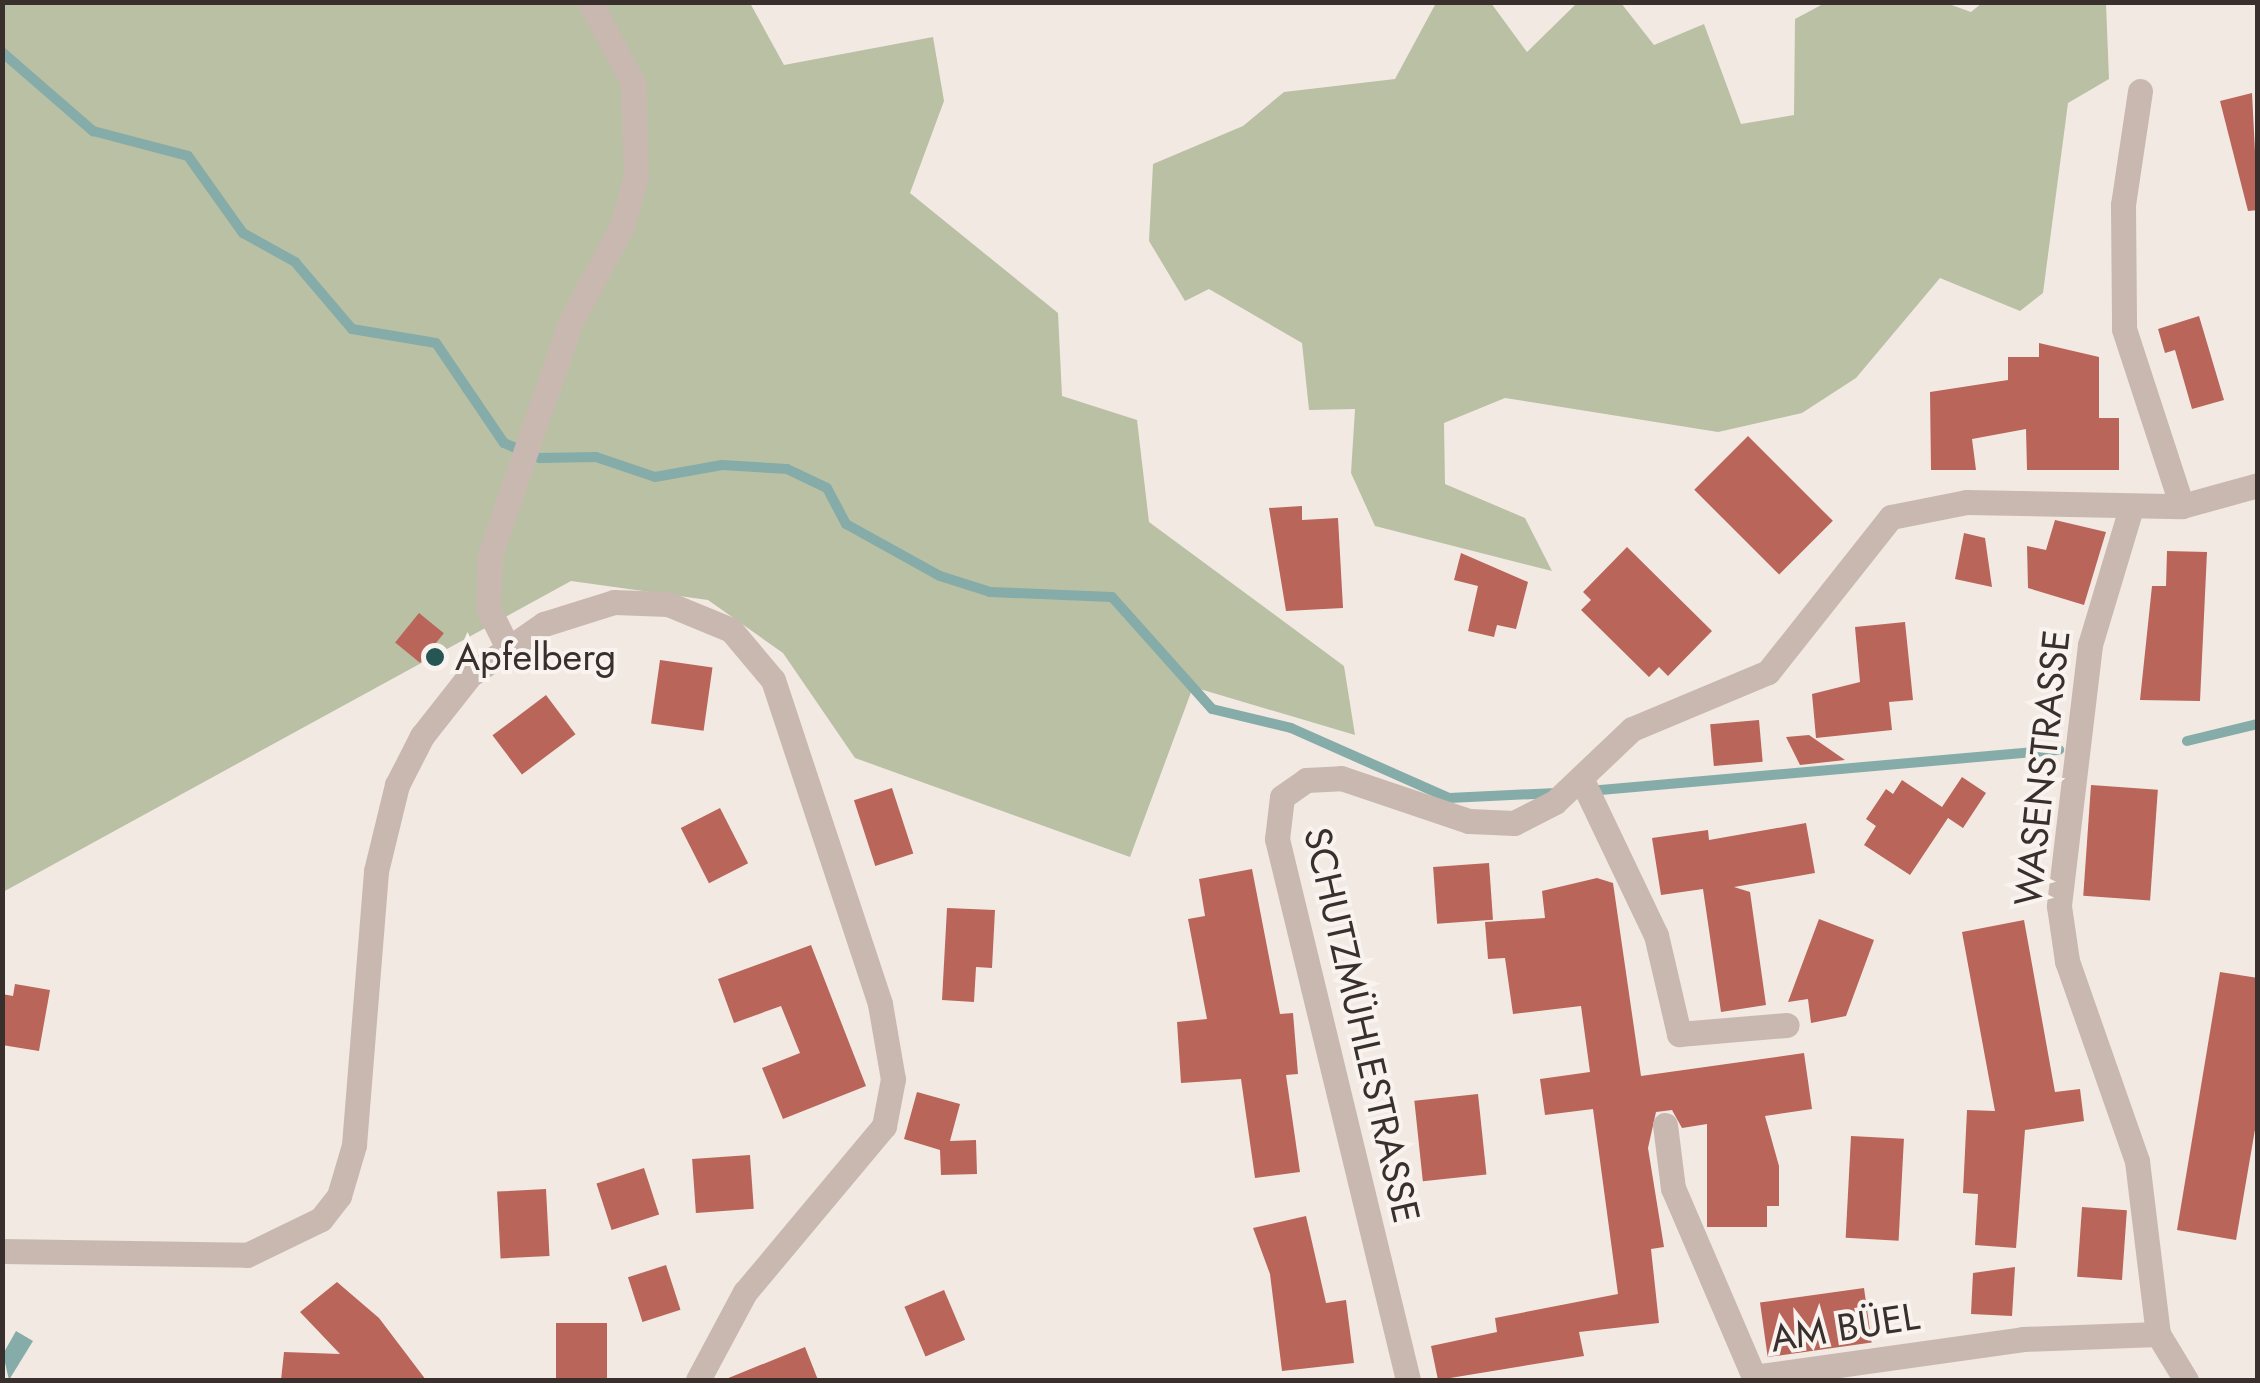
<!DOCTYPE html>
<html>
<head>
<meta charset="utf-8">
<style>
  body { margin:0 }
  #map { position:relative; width:2260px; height:1383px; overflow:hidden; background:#f2e9e3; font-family:Jost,sans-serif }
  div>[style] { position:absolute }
  .green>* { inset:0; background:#bac0a4 }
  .water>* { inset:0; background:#85aca8 }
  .stream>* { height:10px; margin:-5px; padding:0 5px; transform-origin:5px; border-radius:5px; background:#85aca8 }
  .building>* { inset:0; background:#b9655a; transform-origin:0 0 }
  .minor>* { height:25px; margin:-12.5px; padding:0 12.5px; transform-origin:12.5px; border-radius:12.5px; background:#c9b8b0 }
  .tertiary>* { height:25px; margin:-12.5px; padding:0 12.5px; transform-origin:12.5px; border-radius:12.5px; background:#c9b8b0 }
  .dots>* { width:28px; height:28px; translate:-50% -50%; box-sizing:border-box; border:5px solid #f9f3ef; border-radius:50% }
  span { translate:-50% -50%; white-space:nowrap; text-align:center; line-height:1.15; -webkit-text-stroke:8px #f9f3ef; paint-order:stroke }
  .poi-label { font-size:38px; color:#392f2d }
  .left { translate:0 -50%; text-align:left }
  .street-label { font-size:38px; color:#392f2d }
  .frame { position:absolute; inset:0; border:5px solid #392f2d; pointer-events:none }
</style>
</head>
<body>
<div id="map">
  <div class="green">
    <div style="clip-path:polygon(2px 3px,750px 3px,784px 65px,933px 37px,944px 101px,910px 193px,1058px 313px,1062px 396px,1137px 420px,1149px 522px,1344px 666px,1355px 735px,1193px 687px,1130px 857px,855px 758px,783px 653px,708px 600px,571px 581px,3px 892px)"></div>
    <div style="clip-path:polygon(1436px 3px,1491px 3px,1527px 52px,1577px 3px,1621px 3px,1654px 45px,1704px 24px,1741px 124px,1794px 115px,1795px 19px,1825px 3px,1946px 3px,1971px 12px,1982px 3px,2106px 3px,2109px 79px,2068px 103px,2043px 293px,2020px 311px,1940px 278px,1856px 378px,1802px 413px,1718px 432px,1505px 398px,1444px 423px,1445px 484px,1525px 518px,1552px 571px,1375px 526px,1351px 473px,1355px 409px,1309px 410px,1302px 343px,1209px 289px,1185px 301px,1149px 241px,1153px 164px,1243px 126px,1284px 92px,1395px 79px)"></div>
  </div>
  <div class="water">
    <div style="clip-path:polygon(16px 1331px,33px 1341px,9px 1380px,3px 1354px)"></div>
  </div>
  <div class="stream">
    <div style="left:2px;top:52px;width:121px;rotate:41deg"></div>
    <div style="left:93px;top:131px;width:98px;rotate:14.7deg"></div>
    <div style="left:188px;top:156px;width:95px;rotate:54.5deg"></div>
    <div style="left:243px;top:233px;width:60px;rotate:29.1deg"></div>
    <div style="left:295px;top:262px;width:88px;rotate:49.6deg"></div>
    <div style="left:352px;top:329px;width:85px;rotate:9.5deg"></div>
    <div style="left:436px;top:343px;width:121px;rotate:55.8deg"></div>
    <div style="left:504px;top:443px;width:39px;rotate:23deg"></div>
    <div style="left:540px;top:458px;width:56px;rotate:-1deg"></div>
    <div style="left:596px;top:457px;width:62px;rotate:18.7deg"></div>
    <div style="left:655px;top:477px;width:68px;rotate:-10.2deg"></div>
    <div style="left:722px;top:465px;width:65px;rotate:3.5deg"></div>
    <div style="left:787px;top:469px;width:44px;rotate:25.4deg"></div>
    <div style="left:827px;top:488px;width:41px;rotate:62.2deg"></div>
    <div style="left:846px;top:524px;width:107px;rotate:29deg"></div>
    <div style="left:940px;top:576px;width:52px;rotate:17.7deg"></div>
    <div style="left:990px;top:592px;width:122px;rotate:2.3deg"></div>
    <div style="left:1112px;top:597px;width:150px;rotate:48.2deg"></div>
    <div style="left:1212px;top:709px;width:81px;rotate:13.5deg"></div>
    <div style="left:1291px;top:728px;width:173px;rotate:23.9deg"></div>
    <div style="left:1449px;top:798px;width:108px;rotate:-2.7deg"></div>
    <div style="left:2187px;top:741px;width:73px;rotate:-13.5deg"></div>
    <div style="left:1589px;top:791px;width:472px;rotate:-5deg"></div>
  </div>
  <div class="building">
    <div style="clip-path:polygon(2252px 93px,2258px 210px,2248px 211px,2220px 101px)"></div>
    <div style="clip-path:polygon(2199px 316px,2224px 400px,2192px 409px,2175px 350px,2165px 353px,2158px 329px)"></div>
    <div style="clip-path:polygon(2039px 343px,2099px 357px,2099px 418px,2119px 418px,2119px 470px,2027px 470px,2026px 429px,1972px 439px,1976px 470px,1931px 470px,1930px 392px,2008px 380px,2008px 357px,2039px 357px)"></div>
    <div style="left:1748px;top:436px;width:120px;height:76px;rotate:45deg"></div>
    <div style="clip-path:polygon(1302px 506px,1302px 520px,1338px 518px,1343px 608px,1286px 611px,1269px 508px)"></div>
    <div style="clip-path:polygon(2055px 520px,2106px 532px,2084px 605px,2028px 588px,2027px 546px,2046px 550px)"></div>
    <div style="clip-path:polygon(1964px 533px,1985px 538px,1992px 587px,1955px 579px)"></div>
    <div style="clip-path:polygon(1627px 547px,1712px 631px,1668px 676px,1659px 667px,1649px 677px,1581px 610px,1591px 600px,1583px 592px)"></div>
    <div style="clip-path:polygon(2167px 551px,2207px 552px,2200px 701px,2140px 700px,2152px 586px,2166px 586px)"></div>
    <div style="clip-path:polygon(1461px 553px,1528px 582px,1516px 629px,1497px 625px,1494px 637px,1468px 631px,1478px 586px,1454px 580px)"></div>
    <div style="left:419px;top:613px;width:32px;height:38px;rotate:39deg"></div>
    <div style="clip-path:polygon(1905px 622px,1913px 700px,1889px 702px,1892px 730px,1816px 738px,1812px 694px,1860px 682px,1855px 627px)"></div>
    <div style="left:660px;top:660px;width:53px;height:64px;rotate:8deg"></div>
    <div style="left:546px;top:695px;width:49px;height:67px;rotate:53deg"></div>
    <div style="left:1759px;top:720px;width:42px;height:49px;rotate:85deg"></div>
    <div style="clip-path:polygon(1809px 735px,1845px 760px,1800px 765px,1786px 737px)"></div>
    <div style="clip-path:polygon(1962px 777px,1986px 793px,1963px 828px,1948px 818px,1910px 875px,1864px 845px,1876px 826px,1866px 819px,1886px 789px,1893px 794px,1902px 780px,1942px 807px)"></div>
    <div style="left:2091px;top:785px;width:67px;height:111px;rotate:4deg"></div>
    <div style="left:892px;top:788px;width:69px;height:40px;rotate:72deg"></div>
    <div style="left:720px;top:808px;width:62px;height:44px;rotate:63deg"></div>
    <div style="clip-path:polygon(1806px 823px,1815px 873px,1734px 887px,1750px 892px,1766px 1005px,1721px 1012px,1703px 889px,1661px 895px,1652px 838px,1708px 830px,1709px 840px)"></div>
    <div style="left:1489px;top:863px;width:57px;height:56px;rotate:86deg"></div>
    <div style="clip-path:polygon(1252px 869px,1280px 1014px,1293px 1013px,1298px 1074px,1286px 1075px,1300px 1172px,1255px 1178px,1241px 1079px,1181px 1083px,1177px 1022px,1207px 1019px,1188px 919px,1205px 916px,1199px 879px)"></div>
    <div style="clip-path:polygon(1597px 878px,1613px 883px,1641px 1076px,1804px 1053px,1812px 1109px,1765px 1116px,1779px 1166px,1779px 1206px,1767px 1206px,1767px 1227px,1707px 1227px,1707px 1124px,1682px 1128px,1672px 1110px,1656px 1112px,1648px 1148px,1664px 1247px,1651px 1249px,1659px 1323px,1579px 1332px,1584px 1356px,1438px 1380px,1431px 1346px,1497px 1332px,1495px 1318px,1618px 1294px,1593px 1109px,1545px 1115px,1540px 1079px,1590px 1072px,1581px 1006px,1513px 1014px,1505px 958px,1488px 959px,1485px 922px,1545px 918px,1542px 891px)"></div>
    <div style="clip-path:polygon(947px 908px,995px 910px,992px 968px,976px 967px,974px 1002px,942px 1000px)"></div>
    <div style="clip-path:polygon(1819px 919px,1874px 940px,1846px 1016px,1811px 1023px,1808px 999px,1788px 1002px)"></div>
    <div style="clip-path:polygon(2024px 920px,2055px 1092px,2080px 1089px,2084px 1121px,2025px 1130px,2016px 1248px,1975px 1245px,1978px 1194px,1963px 1193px,1967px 1110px,1995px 1111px,1962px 932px)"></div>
    <div style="clip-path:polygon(811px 945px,866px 1086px,783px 1119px,762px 1068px,800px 1053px,781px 1006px,734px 1023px,718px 979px)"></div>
    <div style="clip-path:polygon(2220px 972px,2258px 978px,2258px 1112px,2236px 1240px,2177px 1230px)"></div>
    <div style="clip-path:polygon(15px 984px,50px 990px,39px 1051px,2px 1045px,2px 994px,13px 996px)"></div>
    <div style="clip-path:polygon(917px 1092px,960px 1104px,950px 1141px,976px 1140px,977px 1174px,941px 1175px,940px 1150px,904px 1139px)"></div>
    <div style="left:1478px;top:1094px;width:81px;height:64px;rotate:84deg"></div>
    <div style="left:1851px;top:1136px;width:53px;height:102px;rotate:3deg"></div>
    <div style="left:750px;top:1155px;width:54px;height:58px;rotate:86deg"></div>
    <div style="left:644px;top:1168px;width:49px;height:50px;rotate:72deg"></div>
    <div style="left:546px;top:1189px;width:67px;height:49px;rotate:87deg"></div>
    <div style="left:2082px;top:1207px;width:45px;height:70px;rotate:4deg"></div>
    <div style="clip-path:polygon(1306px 1216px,1326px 1303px,1346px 1300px,1354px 1363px,1282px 1371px,1270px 1274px,1253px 1228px)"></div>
    <div style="left:666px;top:1265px;width:47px;height:40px;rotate:72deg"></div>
    <div style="clip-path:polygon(2015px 1267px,2012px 1316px,1971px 1314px,1973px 1273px)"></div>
    <div style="clip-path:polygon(337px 1282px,379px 1318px,426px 1380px,281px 1380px,284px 1352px,340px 1354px,300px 1312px)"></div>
    <div style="left:1864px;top:1288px;width:55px;height:105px;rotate:82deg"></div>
    <div style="left:944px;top:1290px;width:54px;height:43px;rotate:67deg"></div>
    <div style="left:556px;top:1323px;width:51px;height:55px"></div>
    <div style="clip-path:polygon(805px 1347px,818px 1380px,726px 1380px,726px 1379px)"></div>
  </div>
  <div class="minor">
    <div style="left:2140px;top:91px;width:115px;rotate:98.5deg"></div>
    <div style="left:2123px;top:205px;width:124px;rotate:89.5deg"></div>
    <div style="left:2124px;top:329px;width:186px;rotate:71.9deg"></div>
    <div style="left:2131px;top:508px;width:143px;rotate:106.7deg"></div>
    <div style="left:2090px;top:645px;width:263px;rotate:96.8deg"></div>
    <div style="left:2059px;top:906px;width:56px;rotate:81.7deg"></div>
    <div style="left:2067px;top:961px;width:212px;rotate:70.7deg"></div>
    <div style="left:2137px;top:1161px;width:174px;rotate:83.1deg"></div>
    <div style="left:2158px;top:1334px;width:54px;rotate:58.7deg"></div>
    <div style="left:507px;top:646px;width:42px;rotate:-116.6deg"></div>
    <div style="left:488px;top:608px;width:53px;rotate:-87.8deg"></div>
    <div style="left:490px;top:555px;width:245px;rotate:-71deg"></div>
    <div style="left:570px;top:323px;width:110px;rotate:-61.8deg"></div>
    <div style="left:622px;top:226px;width:52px;rotate:-74.4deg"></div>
    <div style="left:636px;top:176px;width:93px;rotate:-91.8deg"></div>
    <div style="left:633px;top:83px;width:92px;rotate:-118deg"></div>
    <div style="left:1581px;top:778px;width:174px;rotate:64.5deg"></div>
    <div style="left:1656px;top:935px;width:102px;rotate:76.9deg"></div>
    <div style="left:1679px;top:1034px;width:108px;rotate:-4.8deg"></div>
    <div style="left:1665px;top:1125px;width:64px;rotate:82.8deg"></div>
    <div style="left:1673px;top:1188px;width:206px;rotate:66.8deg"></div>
    <div style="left:1754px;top:1377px;width:272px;rotate:-8deg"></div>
    <div style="left:2023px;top:1339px;width:135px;rotate:-2.1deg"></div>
    <div style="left:1408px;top:1380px;width:557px;rotate:-103.61deg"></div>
    <div style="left:1277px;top:839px;width:42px;rotate:-83.2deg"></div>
    <div style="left:1282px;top:797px;width:29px;rotate:-35deg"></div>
    <div style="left:1306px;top:780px;width:35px;rotate:-3deg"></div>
    <div style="left:1341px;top:778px;width:135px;rotate:18.6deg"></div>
    <div style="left:1469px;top:821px;width:45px;rotate:2.5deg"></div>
    <div style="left:1514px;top:823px;width:46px;rotate:-27.1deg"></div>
    <div style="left:1555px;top:802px;width:106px;rotate:-43.5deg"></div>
    <div style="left:1632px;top:729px;width:147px;rotate:-22.7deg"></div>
    <div style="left:1768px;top:672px;width:198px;rotate:-51.6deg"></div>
    <div style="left:1891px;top:517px;width:77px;rotate:-11.2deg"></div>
    <div style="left:1967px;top:502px;width:215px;rotate:1.1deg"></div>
    <div style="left:2182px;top:506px;width:79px;rotate:-15.4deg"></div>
  </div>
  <div class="tertiary">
    <div style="left:2px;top:1251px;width:245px;rotate:0.9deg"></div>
    <div style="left:247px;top:1255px;width:82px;rotate:-25.9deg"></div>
    <div style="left:321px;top:1219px;width:29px;rotate:-52deg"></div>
    <div style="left:339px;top:1196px;width:53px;rotate:-73.6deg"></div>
    <div style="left:354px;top:1145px;width:275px;rotate:-85.4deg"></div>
    <div style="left:376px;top:871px;width:89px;rotate:-76.3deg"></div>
    <div style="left:397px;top:785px;width:55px;rotate:-63deg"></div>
    <div style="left:422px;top:736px;width:78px;rotate:-51.8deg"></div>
    <div style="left:470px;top:675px;width:90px;rotate:-34.6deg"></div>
    <div style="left:544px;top:624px;width:73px;rotate:-17.4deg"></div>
    <div style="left:614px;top:602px;width:54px;rotate:2.1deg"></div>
    <div style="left:668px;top:604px;width:68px;rotate:22.4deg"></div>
    <div style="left:731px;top:630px;width:65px;rotate:50deg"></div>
    <div style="left:773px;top:680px;width:341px;rotate:71.7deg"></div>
    <div style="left:880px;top:1004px;width:76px;rotate:80.2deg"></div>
    <div style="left:893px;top:1079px;width:48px;rotate:100.8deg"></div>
    <div style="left:884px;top:1126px;width:217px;rotate:129.9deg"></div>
    <div style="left:745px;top:1292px;width:100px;rotate:118.1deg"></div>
  </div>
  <div class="dots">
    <div style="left:435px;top:657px;background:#265653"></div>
  </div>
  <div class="poi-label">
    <span class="left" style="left:455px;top:657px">Apfelberg</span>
  </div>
  <div class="street-label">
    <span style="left:2042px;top:768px;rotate:-84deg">WASENSTRASSE</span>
    <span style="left:1362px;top:1025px;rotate:77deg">SCHUTZMÜHLESTRASSE</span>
    <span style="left:1845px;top:1327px;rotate:-9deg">AM BÜEL</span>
  </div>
  <div class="frame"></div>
</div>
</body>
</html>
